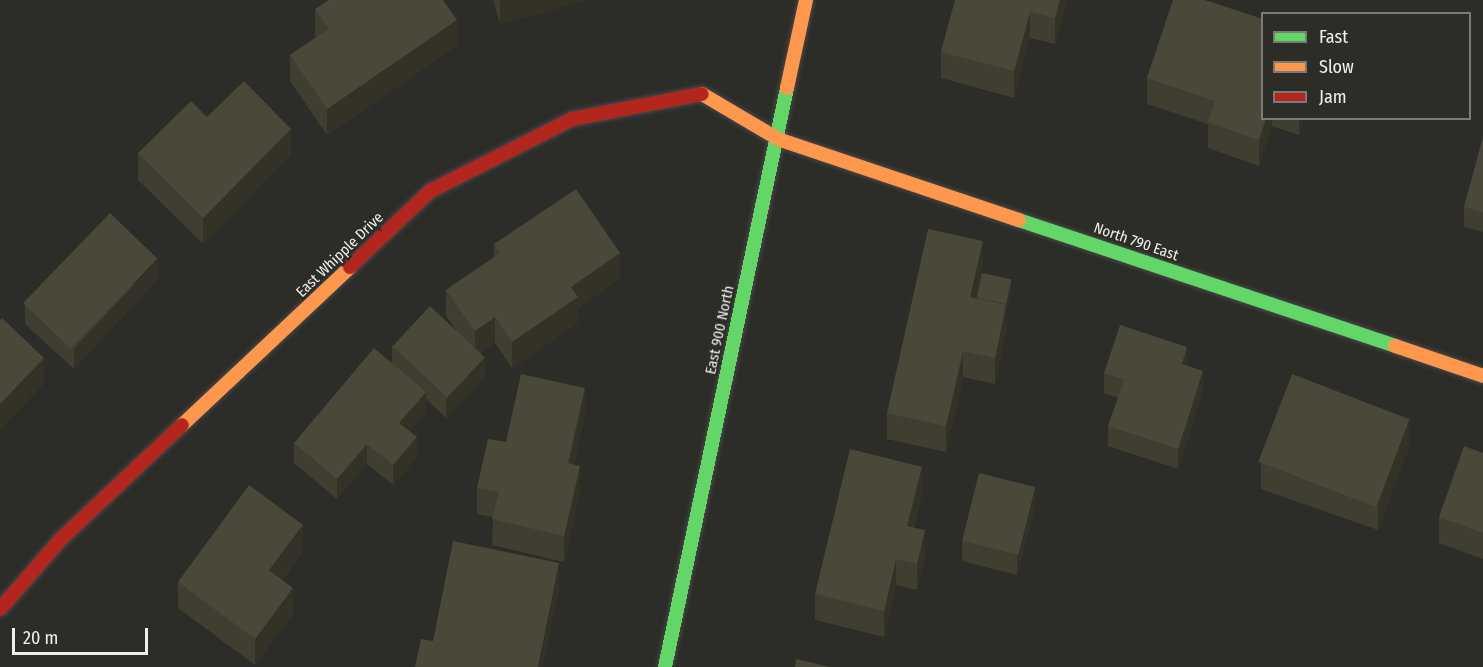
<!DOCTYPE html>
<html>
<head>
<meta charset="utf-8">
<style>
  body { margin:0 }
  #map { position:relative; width:1483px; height:667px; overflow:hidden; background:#2c2c29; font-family:"Fira Sans Condensed",sans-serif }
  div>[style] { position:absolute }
  .roads { filter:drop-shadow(0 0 2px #484845) drop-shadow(0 0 2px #484845) }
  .fast>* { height:14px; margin:-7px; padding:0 7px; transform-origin:7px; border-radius:7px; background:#63d668 }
  .slow>* { height:14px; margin:-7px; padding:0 7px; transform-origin:7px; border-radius:7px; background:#ff974d }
  .jam>* { height:14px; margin:-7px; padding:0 7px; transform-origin:7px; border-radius:7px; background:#b3261e }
  .wall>* { inset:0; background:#403e30 }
  .shaded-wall>* { inset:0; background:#343227 }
  .building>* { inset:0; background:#4a4838; transform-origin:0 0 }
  span { translate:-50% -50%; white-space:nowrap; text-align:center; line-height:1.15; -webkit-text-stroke:5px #2d2d28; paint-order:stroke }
  .street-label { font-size:15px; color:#eeeeeb }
  .legend { position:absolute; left:1261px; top:12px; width:210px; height:108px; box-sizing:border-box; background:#2d2d28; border:2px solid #7a7a76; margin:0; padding:8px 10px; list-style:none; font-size:18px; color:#eeeeeb }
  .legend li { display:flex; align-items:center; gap:12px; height:30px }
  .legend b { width:30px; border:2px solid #7a7a76 }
  .scale { position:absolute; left:12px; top:628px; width:136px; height:27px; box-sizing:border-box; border:3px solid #eeeeeb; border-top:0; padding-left:8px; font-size:18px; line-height:21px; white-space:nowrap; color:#eeeeeb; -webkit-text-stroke:4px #2d2d28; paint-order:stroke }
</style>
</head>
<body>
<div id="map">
  <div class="roads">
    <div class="fast">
      <div style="left:1019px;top:220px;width:397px;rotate:18.5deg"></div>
      <div style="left:665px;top:667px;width:592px;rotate:-78.1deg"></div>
    </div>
    <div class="slow">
      <div style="left:787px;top:88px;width:90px;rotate:-77.8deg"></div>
      <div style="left:702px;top:94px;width:88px;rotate:30.6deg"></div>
      <div style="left:778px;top:139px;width:254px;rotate:18.6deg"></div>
      <div style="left:1395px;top:346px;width:93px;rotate:18.8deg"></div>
      <div style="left:182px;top:425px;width:231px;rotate:-43.2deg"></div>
    </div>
    <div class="jam">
      <div style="left:350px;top:267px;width:110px;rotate:-43.5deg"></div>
      <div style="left:430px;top:191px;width:159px;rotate:-26.9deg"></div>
      <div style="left:572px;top:119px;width:132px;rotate:-10.9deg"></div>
      <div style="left:0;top:609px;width:93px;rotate:-48.9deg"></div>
      <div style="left:61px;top:539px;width:166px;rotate:-43.3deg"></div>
    </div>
  </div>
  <div class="wall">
    <div style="clip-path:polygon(493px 0,588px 0,500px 24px)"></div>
    <div style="clip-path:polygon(955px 0,1067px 0,1055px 44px,1030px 38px,1014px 98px,941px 78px,941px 52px)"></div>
    <div style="clip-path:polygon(1173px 0,1263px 118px,1304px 118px,1299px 135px,1272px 126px,1259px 166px,1208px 148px,1208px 124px,1147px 104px,1147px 78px)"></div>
    <div style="clip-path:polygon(315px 9px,457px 46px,327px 135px,290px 81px,290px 55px,316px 37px,315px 35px)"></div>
    <div style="clip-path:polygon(207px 117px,291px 155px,203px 244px,138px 180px,138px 153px)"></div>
    <div style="clip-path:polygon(1483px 137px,1483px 232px,1464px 227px,1464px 207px)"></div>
    <div style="clip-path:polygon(494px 244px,620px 279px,578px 308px,578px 323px,512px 368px,495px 343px,480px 353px,485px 377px,446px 418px,426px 399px,426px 412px,409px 431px,417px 457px,393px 485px,367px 464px,337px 499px,294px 463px,294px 443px,392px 363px,392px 346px,456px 330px,446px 316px,446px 290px,494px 257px)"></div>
    <div style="clip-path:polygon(983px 267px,976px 298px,1011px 290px,1006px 313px,1006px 331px,995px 384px,963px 377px,946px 452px,887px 439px,887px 413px)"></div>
    <div style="clip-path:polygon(158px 279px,74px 369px,25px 324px,25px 304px)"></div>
    <div style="clip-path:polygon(1187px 366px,1203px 391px,1178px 469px,1108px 446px,1108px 426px,1118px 398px,1104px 393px,1104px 373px)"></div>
    <div style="clip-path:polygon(585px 414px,574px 464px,580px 492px,564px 562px,492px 545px,493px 517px,477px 514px,477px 488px,506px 442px)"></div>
    <div style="clip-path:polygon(1409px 447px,1378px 530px,1261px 489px,1261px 463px)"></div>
    <div style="clip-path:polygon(1483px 453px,1483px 559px,1439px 543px,1439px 517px)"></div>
    <div style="clip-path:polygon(922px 493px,914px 527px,925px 556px,917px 590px,896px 585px,884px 637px,815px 620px,815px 594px)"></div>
    <div style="clip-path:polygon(1035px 507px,1017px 575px,962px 561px,962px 541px)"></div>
    <div style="clip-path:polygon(303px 551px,282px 580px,293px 614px,255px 665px,178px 608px,178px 582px)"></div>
  </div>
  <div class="shaded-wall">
    <div style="clip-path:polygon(500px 0,588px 0,500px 24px)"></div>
    <div style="clip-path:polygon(1060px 0,1067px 0,1055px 44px,1055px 18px)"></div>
    <div style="clip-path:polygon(1030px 12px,1030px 38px,1014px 98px,1014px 71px)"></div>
    <div style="clip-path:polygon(457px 20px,457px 46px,327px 135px,327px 109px)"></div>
    <div style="clip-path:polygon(1266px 118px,1272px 118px,1272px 126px,1259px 166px,1259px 140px)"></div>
    <div style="clip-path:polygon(1299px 118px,1304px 118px,1299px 135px)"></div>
    <div style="clip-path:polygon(291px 129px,291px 155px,203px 244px,203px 218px)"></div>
    <div style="clip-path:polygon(983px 241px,983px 267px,970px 323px,970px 297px)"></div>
    <div style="clip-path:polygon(620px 253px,620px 279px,578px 308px,578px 323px,512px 368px,512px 342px,571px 287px)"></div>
    <div style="clip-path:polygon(158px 259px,158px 279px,74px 369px,74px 349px)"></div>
    <div style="clip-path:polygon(1011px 279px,1011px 290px,1006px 313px,1006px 331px,995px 384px,995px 358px)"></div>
    <div style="clip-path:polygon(495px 317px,495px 343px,475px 357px,475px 331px)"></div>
    <div style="clip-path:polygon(1187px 347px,1187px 366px,1182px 364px)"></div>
    <div style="clip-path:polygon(963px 351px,963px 377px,946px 452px,946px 426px)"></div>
    <div style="clip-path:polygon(485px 357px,485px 377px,446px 418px,446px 399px)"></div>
    <div style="clip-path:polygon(44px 358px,44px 384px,0 430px,0 404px)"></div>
    <div style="clip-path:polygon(1203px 371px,1203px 391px,1178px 469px,1178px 449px)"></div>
    <div style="clip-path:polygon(585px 388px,585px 414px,568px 489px,568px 463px)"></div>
    <div style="clip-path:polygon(426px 392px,426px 412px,399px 443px,399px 423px)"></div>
    <div style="clip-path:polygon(1409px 420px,1409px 447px,1378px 530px,1378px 504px)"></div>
    <div style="clip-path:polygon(417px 437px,417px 457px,393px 485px,393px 465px)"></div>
    <div style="clip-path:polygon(367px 444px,367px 464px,337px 499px,337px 479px)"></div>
    <div style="clip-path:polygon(580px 466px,580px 492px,564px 562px,564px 536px)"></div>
    <div style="clip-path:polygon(922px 467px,922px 493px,907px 552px,907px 526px)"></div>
    <div style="clip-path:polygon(1035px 487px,1035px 507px,1017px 575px,1017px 556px)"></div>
    <div style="clip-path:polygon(303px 525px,303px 551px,269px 596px,269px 570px)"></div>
    <div style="clip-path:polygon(925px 530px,925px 556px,917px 590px,917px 564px)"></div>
    <div style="clip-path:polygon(896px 559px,896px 585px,884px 637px,884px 611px)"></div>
    <div style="clip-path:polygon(559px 563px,559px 589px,543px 667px,538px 667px)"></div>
    <div style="clip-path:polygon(293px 588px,293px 614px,255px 665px,255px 639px)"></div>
  </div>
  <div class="building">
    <div style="clip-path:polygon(329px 0,443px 0,457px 20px,327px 109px,290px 55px,329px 29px,315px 9px)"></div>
    <div style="clip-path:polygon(955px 0,1060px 0,1055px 18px,1030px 12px,1014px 71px,941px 52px)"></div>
    <div style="clip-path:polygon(1173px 0,1205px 0,1263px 19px,1263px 118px,1266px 118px,1259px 140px,1208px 122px,1215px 101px,1147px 78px)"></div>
    <div style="clip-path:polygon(244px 81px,291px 129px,203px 218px,138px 153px,191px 101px,207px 117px)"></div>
    <div style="clip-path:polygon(1483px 137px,1483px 212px,1464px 207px)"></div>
    <div style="clip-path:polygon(576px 189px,620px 253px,571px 287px,578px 297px,512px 342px,495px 317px,475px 331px,446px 290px,500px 253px,494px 244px)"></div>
    <div style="left:110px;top:213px;width:66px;height:125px;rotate:44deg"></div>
    <div style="clip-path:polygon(928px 229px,983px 241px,970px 297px,1006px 305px,995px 358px,963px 351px,946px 426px,887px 413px)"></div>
    <div style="left:982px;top:273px;width:30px;height:25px;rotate:12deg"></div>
    <div style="left:430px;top:306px;width:75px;height:55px;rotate:43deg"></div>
    <div style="clip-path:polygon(2px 318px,44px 358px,0 404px,0 321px)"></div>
    <div style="clip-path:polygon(1120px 325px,1187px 347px,1182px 364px,1203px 371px,1178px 449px,1108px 426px,1124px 380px,1104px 373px)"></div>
    <div style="clip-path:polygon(374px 348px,426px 392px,399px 423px,417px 437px,393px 465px,367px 444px,337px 479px,294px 443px)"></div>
    <div style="clip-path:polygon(521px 374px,585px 388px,568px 463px,580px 466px,564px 536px,492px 519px,499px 492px,477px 488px,488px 439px,506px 442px)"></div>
    <div style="left:1292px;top:374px;width:126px;height:94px;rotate:21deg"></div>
    <div style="clip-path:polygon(1464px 446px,1483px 453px,1483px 533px,1439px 517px)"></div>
    <div style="clip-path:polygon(850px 449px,922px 467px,907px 526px,925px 530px,917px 564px,896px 559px,884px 611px,815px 594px)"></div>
    <div style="left:979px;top:473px;width:58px;height:70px;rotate:14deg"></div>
    <div style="clip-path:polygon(249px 485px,303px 525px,269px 570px,293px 588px,255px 639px,178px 582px)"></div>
    <div style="clip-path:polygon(453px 541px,559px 563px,538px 667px,415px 667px,421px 639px,433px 641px)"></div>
    <div style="clip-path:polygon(796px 659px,830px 667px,795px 667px)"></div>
  </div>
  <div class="street-label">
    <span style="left:1136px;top:242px;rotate:19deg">North 790 East</span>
    <span style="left:340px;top:255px;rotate:-44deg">East Whipple Drive</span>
    <span style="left:720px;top:330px;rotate:-78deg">East 900 North</span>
  </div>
  <ul class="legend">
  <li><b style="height:8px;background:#63d668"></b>Fast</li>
  <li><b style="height:8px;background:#ff974d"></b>Slow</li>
  <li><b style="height:8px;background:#b3261e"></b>Jam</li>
  </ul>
  <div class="scale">20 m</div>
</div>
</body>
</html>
